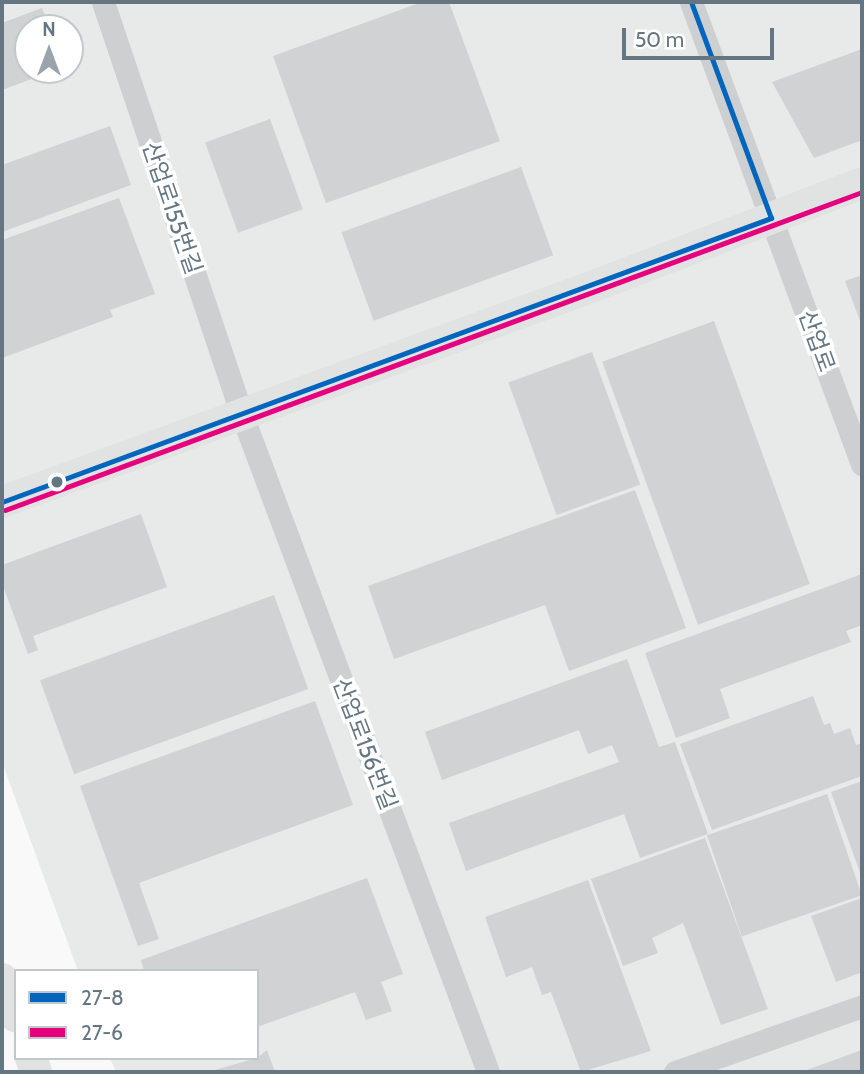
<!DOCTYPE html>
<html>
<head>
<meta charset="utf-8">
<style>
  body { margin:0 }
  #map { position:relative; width:864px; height:1074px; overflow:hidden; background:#f9f9f9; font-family:Cabin,"Noto Sans KR",sans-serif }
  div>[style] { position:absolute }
  .built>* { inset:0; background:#e8e9e9 }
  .building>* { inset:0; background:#d0d2d3; transform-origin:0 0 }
  .street>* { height:23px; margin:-11.5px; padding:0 11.5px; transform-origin:11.5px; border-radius:11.5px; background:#cecfd0 }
  .secondary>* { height:32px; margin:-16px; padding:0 16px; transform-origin:16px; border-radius:16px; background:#e1e2e2 }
  .bus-1>* { height:5px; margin:-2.5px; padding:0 2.5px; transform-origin:2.5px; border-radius:2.5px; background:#0065bd }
  .bus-2>* { height:5px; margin:-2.5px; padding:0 2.5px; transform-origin:2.5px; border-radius:2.5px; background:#e5007d }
  .dots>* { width:19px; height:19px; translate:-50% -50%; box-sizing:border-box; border:4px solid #fff; border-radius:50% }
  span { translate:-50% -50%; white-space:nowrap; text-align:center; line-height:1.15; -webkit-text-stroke:7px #fff; paint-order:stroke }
  .street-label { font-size:23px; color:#657683 }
  .frame { position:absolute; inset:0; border:4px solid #657683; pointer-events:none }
  .legend { position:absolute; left:14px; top:969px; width:245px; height:91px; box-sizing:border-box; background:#fff; border:2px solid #c1c8cd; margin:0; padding:9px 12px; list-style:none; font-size:21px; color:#657683 }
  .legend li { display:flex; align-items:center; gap:14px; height:35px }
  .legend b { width:35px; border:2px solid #c1c8cd }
  .north { position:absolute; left:14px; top:14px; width:70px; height:70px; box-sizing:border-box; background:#fff; border:2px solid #c1c8cd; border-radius:50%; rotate:0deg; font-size:19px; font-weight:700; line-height:28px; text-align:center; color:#657683 }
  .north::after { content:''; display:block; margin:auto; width:24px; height:32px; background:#99a4ac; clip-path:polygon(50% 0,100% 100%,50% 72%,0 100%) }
  .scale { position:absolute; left:622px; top:28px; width:152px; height:32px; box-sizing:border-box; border:4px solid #657683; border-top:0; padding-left:9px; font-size:21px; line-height:24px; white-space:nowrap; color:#657683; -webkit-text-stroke:5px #fff; paint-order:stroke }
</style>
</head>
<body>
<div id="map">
  <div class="built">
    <div style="clip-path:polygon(evenodd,2px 2px,862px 2px,862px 1072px,116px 1072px,110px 1058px,257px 1058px,257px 971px,78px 971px,2px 762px,2px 2px,28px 28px,70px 28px,70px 70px,28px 70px,28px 28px)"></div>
  </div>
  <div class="building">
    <div style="clip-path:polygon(422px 2px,449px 2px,500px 141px,326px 203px,273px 56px)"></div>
    <div style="clip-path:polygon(42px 8px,50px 28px,28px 28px,28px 70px,56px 70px,2px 90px,2px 23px)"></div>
    <div style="clip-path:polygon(862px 49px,862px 140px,814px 158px,772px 82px)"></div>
    <div style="left:270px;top:119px;width:96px;height:69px;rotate:70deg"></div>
    <div style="clip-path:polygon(110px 126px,131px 185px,2px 232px,2px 165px)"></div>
    <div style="left:521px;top:167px;width:94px;height:191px;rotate:70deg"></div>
    <div style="clip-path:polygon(119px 198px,155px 294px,110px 310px,113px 317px,2px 358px,2px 240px)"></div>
    <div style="clip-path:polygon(862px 275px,862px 326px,845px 281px)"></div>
    <div style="left:714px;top:321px;width:280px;height:119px;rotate:70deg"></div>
    <div style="left:592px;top:352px;width:141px;height:89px;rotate:70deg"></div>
    <div style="clip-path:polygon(635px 490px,686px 628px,569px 671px,545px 605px,394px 659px,368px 586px)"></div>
    <div style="clip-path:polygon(141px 514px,167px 587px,33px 636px,38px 650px,28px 654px,2px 583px,2px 565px)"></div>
    <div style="clip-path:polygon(862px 574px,862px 625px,846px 631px,851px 642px,720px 689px,730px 718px,676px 738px,645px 653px)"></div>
    <div style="left:274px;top:595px;width:100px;height:249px;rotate:70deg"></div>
    <div style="clip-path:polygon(627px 659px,659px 747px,675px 742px,708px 834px,640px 858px,624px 814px,466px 871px,449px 823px,619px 762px,612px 745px,588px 754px,579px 730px,442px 780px,425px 732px)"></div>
    <div style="clip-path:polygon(813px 696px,824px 725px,830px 723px,834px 734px,850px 728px,856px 745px,862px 743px,862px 776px,712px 830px,680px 744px)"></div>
    <div style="clip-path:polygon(315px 701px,353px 805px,139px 883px,159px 939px,138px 946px,80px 786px)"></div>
    <div style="clip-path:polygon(862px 781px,862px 878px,831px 792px)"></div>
    <div style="left:827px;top:794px;width:107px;height:127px;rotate:71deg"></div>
    <div style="clip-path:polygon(705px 838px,768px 1009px,721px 1025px,683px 923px,652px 938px,658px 953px,623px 966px,591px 879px)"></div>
    <div style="clip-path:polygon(367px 878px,403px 974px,381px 982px,392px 1011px,366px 1020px,355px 992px,257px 1027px,257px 971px,144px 971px,141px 960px)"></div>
    <div style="clip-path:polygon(588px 880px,651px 1051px,581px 1072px,551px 992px,542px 995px,532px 967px,506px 977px,485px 917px)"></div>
    <div style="clip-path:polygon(862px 898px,862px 972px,836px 982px,811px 916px)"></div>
    <div style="clip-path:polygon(267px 1050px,275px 1072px,208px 1072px,257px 1058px)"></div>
    <div style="clip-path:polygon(862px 1050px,862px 1072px,801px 1072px)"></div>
  </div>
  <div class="street">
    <div style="left:103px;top:2px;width:436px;rotate:71.4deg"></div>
    <div style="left:242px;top:415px;width:702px;rotate:69.47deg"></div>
    <div style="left:691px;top:2px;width:493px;rotate:69.7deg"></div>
    <div style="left:675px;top:1072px;width:198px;rotate:-19.4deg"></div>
  </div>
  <div class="secondary">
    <div style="left:2px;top:502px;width:639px;rotate:-20.05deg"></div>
    <div style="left:602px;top:283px;width:279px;rotate:-21deg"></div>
    <div style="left:2px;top:979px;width:40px;rotate:69.8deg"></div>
    <div style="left:31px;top:1058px;width:15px;rotate:70deg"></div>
  </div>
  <div class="bus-1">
    <div style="left:2px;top:502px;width:820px;rotate:-20.27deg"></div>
    <div style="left:771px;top:218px;width:230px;rotate:-110.3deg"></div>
  </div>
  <div class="bus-2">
    <div style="left:5px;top:510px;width:914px;rotate:-20.36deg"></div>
  </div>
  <div class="dots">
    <div style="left:57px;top:482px;background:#657683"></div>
  </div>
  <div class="street-label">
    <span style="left:172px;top:208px;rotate:71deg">산업로155번길</span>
    <span style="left:817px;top:341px;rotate:70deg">산업로</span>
    <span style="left:365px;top:744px;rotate:69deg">산업로156번길</span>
  </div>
  <div class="frame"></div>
  <ul class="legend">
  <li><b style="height:9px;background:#0065bd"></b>27-8</li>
  <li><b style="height:9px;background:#e5007d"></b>27-6</li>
  </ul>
  <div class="north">N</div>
  <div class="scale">50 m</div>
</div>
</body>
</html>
